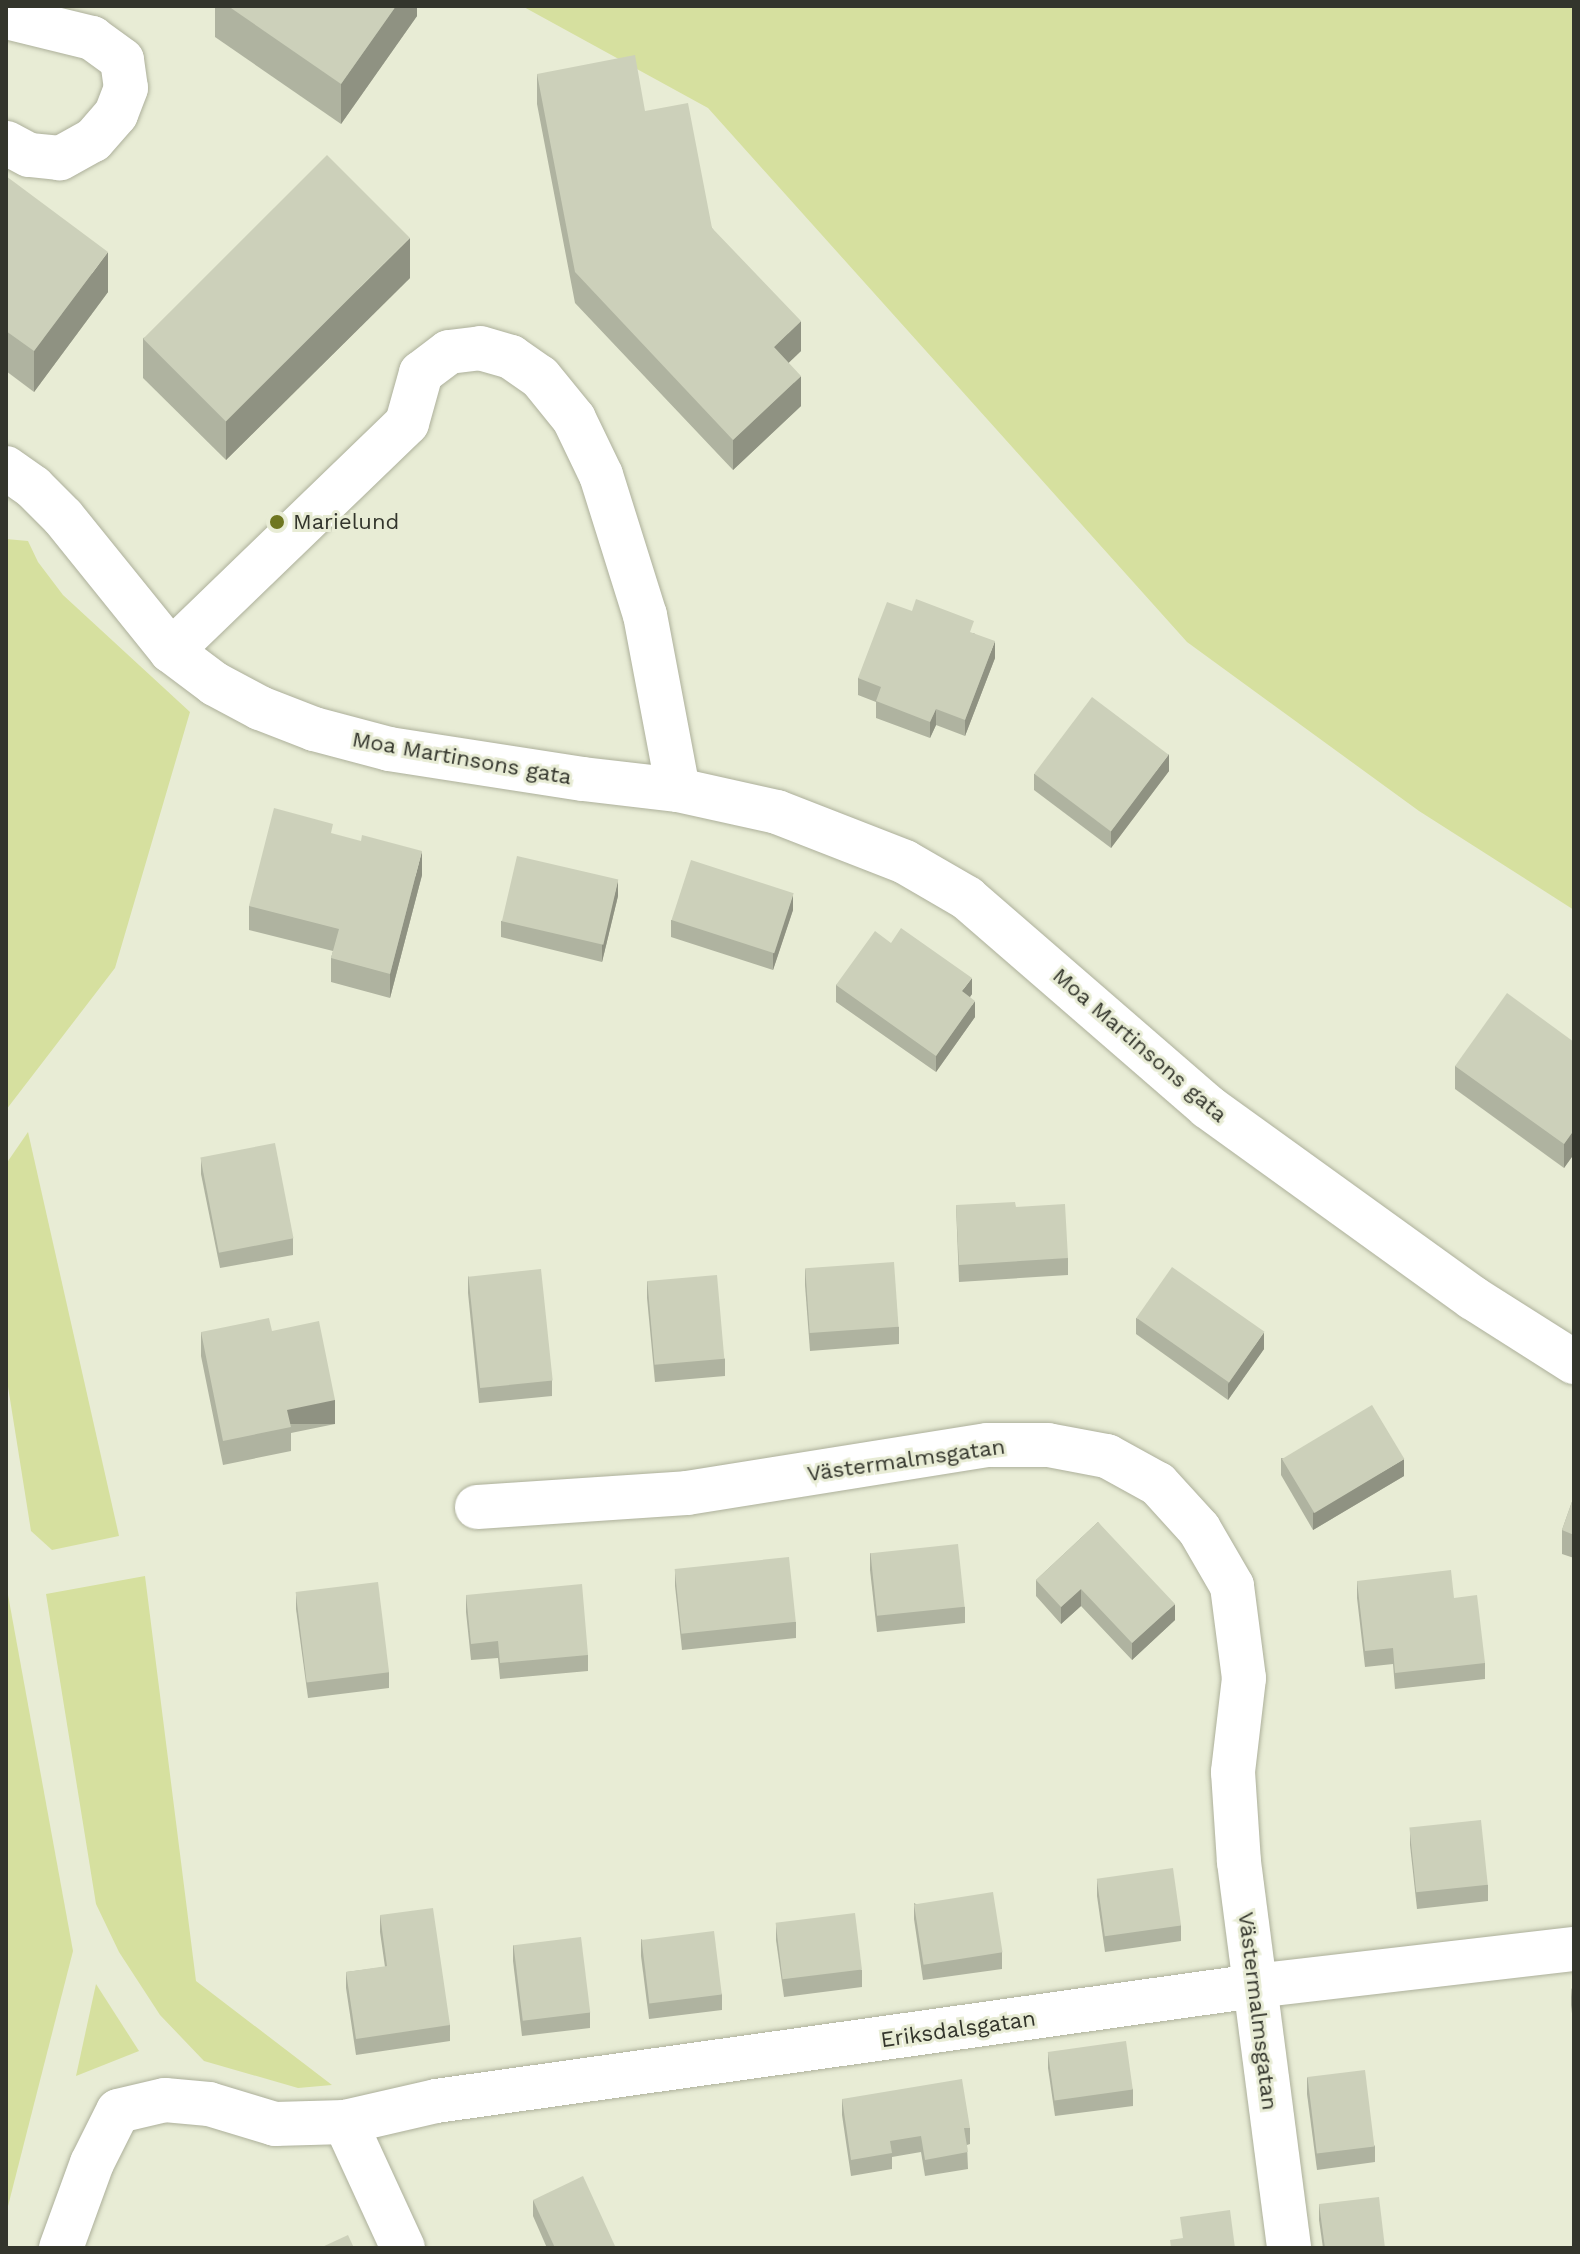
<!DOCTYPE html>
<html>
<head>
<meta charset="utf-8">
<style>
  body { margin:0 }
  #map { position:relative; width:1580px; height:2254px; overflow:hidden; background:#e8ecd5; font-family:"Work Sans",sans-serif }
  div>[style] { position:absolute }
  .green>* { inset:0; background:#d6e09f }
  .roads { filter:drop-shadow(0 0 2px #adb09b) drop-shadow(0 0 2px #adb09b) }
  .minor>* { height:44px; margin:-22px; padding:0 22px; transform-origin:22px; border-radius:22px; background:#fff }
  .wall>* { inset:0; background:#afb3a0 }
  .shaded-wall>* { inset:0; background:#8f9282; transform-origin:0 0 }
  .building>* { inset:0; background:#ccd0ba; transform-origin:0 0 }
  .dots>* { width:22px; height:22px; translate:-50% -50%; box-sizing:border-box; border:4px solid #e8ecd5; border-radius:50% }
  span { translate:-50% -50%; white-space:nowrap; text-align:center; line-height:1.15; -webkit-text-stroke:6px #e8ecd5; paint-order:stroke }
  .poi-label { font-size:22px; color:#33352c }
  .left { translate:0 -50%; text-align:left }
  .street-label { font-size:22px; color:#33352c }
  .frame { position:absolute; inset:0; border:8px solid #33352c; pointer-events:none }
</style>
</head>
<body>
<div id="map">
  <div class="green">
    <div style="clip-path:polygon(522px 6px,1574px 6px,1574px 910px,1419px 811px,1187px 642px,708px 108px)"></div>
    <div style="clip-path:polygon(6px 539px,28px 541px,38px 562px,63px 595px,190px 712px,115px 968px,6px 1110px)"></div>
    <div style="clip-path:polygon(28px 1132px,119px 1536px,52px 1550px,31px 1531px,6px 1374px,6px 1164px)"></div>
    <div style="clip-path:polygon(145px 1576px,196px 1981px,332px 2085px,298px 2088px,204px 2061px,160px 2015px,119px 1952px,96px 1904px,46px 1594px)"></div>
    <div style="clip-path:polygon(6px 1584px,73px 1951px,6px 2214px)"></div>
    <div style="clip-path:polygon(96px 1984px,139px 2051px,76px 2076px)"></div>
  </div>
  <div class="roads">
    <div class="minor">
      <div style="left:6px;top:17px;width:89px;rotate:13.7deg"></div>
      <div style="left:92px;top:38px;width:37px;rotate:36deg"></div>
      <div style="left:122px;top:60px;width:28px;rotate:82deg"></div>
      <div style="left:126px;top:88px;width:28px;rotate:111deg"></div>
      <div style="left:116px;top:114px;width:35px;rotate:131deg"></div>
      <div style="left:93px;top:140px;width:38px;rotate:151deg"></div>
      <div style="left:60px;top:158px;width:31px;rotate:-174deg"></div>
      <div style="left:29px;top:155px;width:26px;rotate:-152deg"></div>
      <div style="left:6px;top:468px;width:33px;rotate:35deg"></div>
      <div style="left:33px;top:487px;width:42px;rotate:45deg"></div>
      <div style="left:63px;top:517px;width:172px;rotate:51.1deg"></div>
      <div style="left:171px;top:651px;width:55px;rotate:36.9deg"></div>
      <div style="left:215px;top:684px;width:51px;rotate:28.1deg"></div>
      <div style="left:260px;top:708px;width:58px;rotate:21.3deg"></div>
      <div style="left:314px;top:729px;width:78px;rotate:14.9deg"></div>
      <div style="left:389px;top:749px;width:196px;rotate:8.8deg"></div>
      <div style="left:583px;top:779px;width:96px;rotate:6.6deg"></div>
      <div style="left:678px;top:790px;width:101px;rotate:12.5deg"></div>
      <div style="left:777px;top:812px;width:137px;rotate:21.3deg"></div>
      <div style="left:905px;top:862px;width:72px;rotate:30.1deg"></div>
      <div style="left:967px;top:898px;width:319px;rotate:40.9deg"></div>
      <div style="left:1208px;top:1107px;width:327px;rotate:35.8deg"></div>
      <div style="left:1473px;top:1298px;width:120px;rotate:32.4deg"></div>
      <div style="left:171px;top:651px;width:328px;rotate:-44deg"></div>
      <div style="left:407px;top:423px;width:52px;rotate:-74.4deg"></div>
      <div style="left:421px;top:373px;width:35px;rotate:-37deg"></div>
      <div style="left:449px;top:352px;width:31px;rotate:-7deg"></div>
      <div style="left:480px;top:348px;width:32px;rotate:16deg"></div>
      <div style="left:511px;top:357px;width:35px;rotate:35deg"></div>
      <div style="left:540px;top:377px;width:54px;rotate:51deg"></div>
      <div style="left:574px;top:419px;width:62px;rotate:64.3deg"></div>
      <div style="left:601px;top:475px;width:147px;rotate:72.6deg"></div>
      <div style="left:645px;top:615px;width:178px;rotate:79.3deg"></div>
      <div style="left:477px;top:1507px;width:210px;rotate:-3.8deg"></div>
      <div style="left:687px;top:1493px;width:304px;rotate:-9.1deg"></div>
      <div style="left:987px;top:1445px;width:61px"></div>
      <div style="left:1048px;top:1445px;width:60px;rotate:10.6deg"></div>
      <div style="left:1107px;top:1456px;width:58px;rotate:28.8deg"></div>
      <div style="left:1158px;top:1484px;width:61px;rotate:47.7deg"></div>
      <div style="left:1199px;top:1529px;width:66px;rotate:59.9deg"></div>
      <div style="left:1232px;top:1586px;width:93px;rotate:82.6deg"></div>
      <div style="left:1244px;top:1678px;width:95px;rotate:96.7deg"></div>
      <div style="left:1233px;top:1772px;width:90px;rotate:86.2deg"></div>
      <div style="left:1239px;top:1862px;width:389px;rotate:82.6deg"></div>
      <div style="left:345px;top:2122px;width:139px;rotate:65.3deg"></div>
      <div style="left:61px;top:2248px;width:90px;rotate:-70deg"></div>
      <div style="left:92px;top:2163px;width:58px;rotate:-63.4deg"></div>
      <div style="left:118px;top:2111px;width:48px;rotate:-13.2deg"></div>
      <div style="left:165px;top:2100px;width:44px;rotate:5.2deg"></div>
      <div style="left:209px;top:2104px;width:69px;rotate:16.9deg"></div>
      <div style="left:275px;top:2124px;width:70px;rotate:-1.6deg"></div>
      <div style="left:345px;top:2122px;width:93px;rotate:-13deg"></div>
      <div style="left:436px;top:2101px;width:826px;rotate:-8deg"></div>
      <div style="left:1254px;top:1986px;width:322px;rotate:-6.6deg"></div>
    </div>
  </div>
  <div class="wall">
    <div style="clip-path:polygon(215px 6px,417px 6px,417px 16px,341px 124px,215px 37px)"></div>
    <div style="clip-path:polygon(537px 74px,645px 111px,712px 228px,801px 351px,788px 363px,801px 406px,733px 470px,575px 303px,537px 104px)"></div>
    <div style="clip-path:polygon(6px 176px,108px 292px,34px 392px,6px 371px)"></div>
    <div style="clip-path:polygon(410px 278px,226px 460px,143px 378px,143px 338px)"></div>
    <div style="clip-path:polygon(974px 633px,995px 658px,965px 736px,936px 725px,930px 738px,876px 718px,876px 702px,858px 695px,858px 678px)"></div>
    <div style="clip-path:polygon(1169px 771px,1111px 848px,1034px 790px,1034px 774px)"></div>
    <div style="clip-path:polygon(422px 875px,390px 998px,331px 982px,331px 958px,333px 951px,249px 930px,249px 906px)"></div>
    <div style="clip-path:polygon(618px 896px,602px 962px,501px 937px,501px 921px)"></div>
    <div style="clip-path:polygon(793px 910px,773px 970px,671px 937px,671px 920px)"></div>
    <div style="clip-path:polygon(891px 943px,972px 994px,970px 997px,975px 1017px,936px 1072px,836px 1002px,836px 985px)"></div>
    <div style="clip-path:polygon(1574px 1042px,1574px 1154px,1564px 1168px,1455px 1089px,1455px 1066px)"></div>
    <div style="clip-path:polygon(201px 1158px,293px 1238px,293px 1255px,220px 1268px,201px 1174px)"></div>
    <div style="clip-path:polygon(956px 1205px,1016px 1207px,1068px 1258px,1068px 1275px,959px 1282px)"></div>
    <div style="clip-path:polygon(805px 1269px,899px 1327px,899px 1344px,810px 1351px,805px 1285px)"></div>
    <div style="clip-path:polygon(468px 1276px,552px 1380px,552px 1396px,479px 1403px,468px 1293px)"></div>
    <div style="clip-path:polygon(647px 1281px,725px 1359px,725px 1376px,655px 1382px,647px 1298px)"></div>
    <div style="clip-path:polygon(1136px 1318px,1264px 1349px,1228px 1400px,1136px 1334px)"></div>
    <div style="clip-path:polygon(272px 1331px,335px 1424px,291px 1433px,291px 1451px,223px 1465px,201px 1356px,201px 1332px)"></div>
    <div style="clip-path:polygon(1281px 1458px,1404px 1476px,1313px 1530px,1281px 1475px)"></div>
    <div style="clip-path:polygon(1574px 1496px,1574px 1558px,1562px 1554px,1562px 1530px)"></div>
    <div style="clip-path:polygon(1098px 1522px,1175px 1620px,1132px 1660px,1081px 1606px,1061px 1624px,1036px 1596px,1036px 1580px)"></div>
    <div style="clip-path:polygon(870px 1553px,965px 1607px,965px 1623px,877px 1632px,870px 1570px)"></div>
    <div style="clip-path:polygon(675px 1569px,796px 1622px,796px 1638px,682px 1650px,675px 1586px)"></div>
    <div style="clip-path:polygon(1357px 1581px,1454px 1598px,1485px 1663px,1485px 1679px,1395px 1689px,1393px 1664px,1365px 1667px,1357px 1598px)"></div>
    <div style="clip-path:polygon(296px 1593px,389px 1672px,389px 1688px,308px 1698px,296px 1609px)"></div>
    <div style="clip-path:polygon(466px 1595px,588px 1655px,588px 1671px,500px 1679px,498px 1658px,471px 1660px,466px 1612px)"></div>
    <div style="clip-path:polygon(1410px 1829px,1488px 1885px,1488px 1901px,1417px 1909px,1410px 1845px)"></div>
    <div style="clip-path:polygon(1097px 1880px,1181px 1925px,1181px 1941px,1105px 1952px,1097px 1896px)"></div>
    <div style="clip-path:polygon(914px 1903px,1002px 1952px,1002px 1969px,923px 1980px,914px 1919px)"></div>
    <div style="clip-path:polygon(380px 1915px,450px 2025px,450px 2041px,356px 2055px,346px 1988px,346px 1972px,385px 1967px,380px 1932px)"></div>
    <div style="clip-path:polygon(776px 1924px,862px 1970px,862px 1987px,784px 1997px,776px 1940px)"></div>
    <div style="clip-path:polygon(641px 1939px,722px 1994px,722px 2010px,649px 2019px,641px 1956px)"></div>
    <div style="clip-path:polygon(513px 1945px,590px 2012px,590px 2028px,522px 2036px,513px 1961px)"></div>
    <div style="clip-path:polygon(1574px 1988px,1574px 2030px,1571px 2005px,1571px 1989px)"></div>
    <div style="clip-path:polygon(1048px 2052px,1133px 2089px,1133px 2106px,1055px 2116px,1048px 2068px)"></div>
    <div style="clip-path:polygon(1307px 2077px,1375px 2146px,1375px 2162px,1317px 2170px,1307px 2094px)"></div>
    <div style="clip-path:polygon(842px 2099px,970px 2128px,970px 2144px,967px 2145px,968px 2169px,925px 2176px,921px 2152px,892px 2157px,892px 2169px,851px 2176px,842px 2115px)"></div>
    <div style="clip-path:polygon(533px 2200px,615px 2248px,547px 2248px,533px 2216px)"></div>
    <div style="clip-path:polygon(1319px 2204px,1385px 2248px,1323px 2248px,1319px 2220px)"></div>
  </div>
  <div class="shaded-wall">
    <div style="clip-path:polygon(396px 6px,417px 6px,417px 16px,341px 124px,341px 84px)"></div>
    <div style="clip-path:polygon(410px 238px,410px 278px,226px 460px,226px 420px)"></div>
    <div style="clip-path:polygon(108px 252px,108px 292px,34px 392px,34px 351px)"></div>
    <div style="clip-path:polygon(801px 321px,801px 351px,774px 377px,774px 347px)"></div>
    <div style="clip-path:polygon(801px 376px,801px 406px,733px 470px,733px 440px)"></div>
    <div style="clip-path:polygon(995px 641px,995px 658px,965px 736px,965px 720px)"></div>
    <div style="clip-path:polygon(936px 709px,936px 725px,930px 738px,930px 722px)"></div>
    <div style="clip-path:polygon(1169px 754px,1169px 771px,1111px 848px,1111px 831px)"></div>
    <div style="clip-path:polygon(422px 851px,422px 875px,390px 998px,390px 974px)"></div>
    <div style="clip-path:polygon(618px 880px,618px 896px,602px 962px,602px 945px)"></div>
    <div style="clip-path:polygon(793px 894px,793px 910px,773px 970px,773px 954px)"></div>
    <div style="clip-path:polygon(972px 978px,972px 994px,962px 1008px,962px 991px)"></div>
    <div style="clip-path:polygon(975px 1001px,975px 1017px,936px 1072px,936px 1056px)"></div>
    <div style="clip-path:polygon(1574px 1130px,1574px 1154px,1564px 1168px,1564px 1144px)"></div>
    <div style="clip-path:polygon(1264px 1332px,1264px 1349px,1228px 1400px,1228px 1384px)"></div>
    <div style="left:335px;top:1400px;width:24px;height:49px;rotate:90deg"></div>
    <div style="clip-path:polygon(1404px 1459px,1404px 1476px,1313px 1530px,1313px 1513px)"></div>
    <div style="clip-path:polygon(1081px 1589px,1081px 1606px,1061px 1624px,1061px 1607px)"></div>
    <div style="clip-path:polygon(1175px 1604px,1175px 1620px,1132px 1660px,1132px 1643px)"></div>
  </div>
  <div class="building">
    <div style="clip-path:polygon(228px 6px,396px 6px,341px 84px)"></div>
    <div style="clip-path:polygon(635px 55px,645px 111px,688px 103px,712px 228px,801px 321px,774px 347px,801px 376px,733px 440px,575px 272px,537px 74px)"></div>
    <div style="left:327px;top:155px;width:117px;height:260px;rotate:45deg"></div>
    <div style="clip-path:polygon(6px 176px,108px 252px,34px 351px,6px 331px)"></div>
    <div style="clip-path:polygon(916px 599px,974px 621px,970px 632px,995px 641px,965px 720px,936px 709px,930px 722px,876px 701px,881px 687px,858px 678px,887px 602px,912px 611px)"></div>
    <div style="left:1092px;top:697px;width:96px;height:96px;rotate:37deg"></div>
    <div style="clip-path:polygon(274px 808px,333px 824px,331px 833px,361px 841px,362px 835px,422px 851px,390px 974px,331px 958px,339px 929px,249px 906px)"></div>
    <div style="left:517px;top:856px;width:104px;height:67px;rotate:13deg"></div>
    <div style="left:691px;top:860px;width:108px;height:63px;rotate:18deg"></div>
    <div style="clip-path:polygon(901px 928px,972px 978px,962px 991px,975px 1001px,936px 1056px,836px 985px,875px 931px,891px 943px)"></div>
    <div style="clip-path:polygon(1507px 993px,1574px 1042px,1574px 1130px,1564px 1144px,1455px 1066px)"></div>
    <div style="left:275px;top:1143px;width:97px;height:76px;rotate:79deg"></div>
    <div style="clip-path:polygon(1015px 1202px,1016px 1207px,1065px 1204px,1068px 1258px,959px 1265px,956px 1205px)"></div>
    <div style="left:894px;top:1262px;width:65px;height:89px;rotate:86deg"></div>
    <div style="left:1172px;top:1267px;width:113px;height:62px;rotate:35deg"></div>
    <div style="left:541px;top:1269px;width:112px;height:73px;rotate:84deg"></div>
    <div style="left:717px;top:1275px;width:84px;height:70px;rotate:85deg"></div>
    <div style="clip-path:polygon(269px 1318px,272px 1331px,319px 1321px,335px 1400px,287px 1410px,291px 1427px,223px 1441px,201px 1332px)"></div>
    <div style="left:1372px;top:1405px;width:63px;height:105px;rotate:59deg"></div>
    <div style="clip-path:polygon(1574px 1496px,1574px 1535px,1562px 1530px)"></div>
    <div style="clip-path:polygon(1098px 1522px,1175px 1604px,1132px 1643px,1081px 1589px,1061px 1607px,1036px 1580px)"></div>
    <div style="left:958px;top:1544px;width:63px;height:88px;rotate:84deg"></div>
    <div style="left:789px;top:1557px;width:65px;height:115px;rotate:84deg"></div>
    <div style="clip-path:polygon(1451px 1570px,1454px 1598px,1477px 1595px,1485px 1663px,1395px 1673px,1393px 1648px,1365px 1651px,1357px 1581px)"></div>
    <div style="left:378px;top:1582px;width:91px;height:83px;rotate:83deg"></div>
    <div style="clip-path:polygon(582px 1584px,588px 1655px,500px 1663px,498px 1641px,471px 1644px,466px 1595px)"></div>
    <div style="left:1481px;top:1820px;width:65px;height:72px;rotate:84deg"></div>
    <div style="left:1173px;top:1868px;width:58px;height:77px;rotate:82deg"></div>
    <div style="left:993px;top:1892px;width:61px;height:80px;rotate:81deg"></div>
    <div style="clip-path:polygon(433px 1908px,450px 2025px,356px 2039px,346px 1972px,387px 1966px,380px 1915px)"></div>
    <div style="left:855px;top:1913px;width:57px;height:80px;rotate:83deg"></div>
    <div style="left:714px;top:1931px;width:64px;height:73px;rotate:83deg"></div>
    <div style="left:581px;top:1937px;width:76px;height:68px;rotate:83deg"></div>
    <div style="clip-path:polygon(1574px 1988px,1574px 2013px,1571px 1989px)"></div>
    <div style="left:1126px;top:2041px;width:49px;height:79px;rotate:82deg"></div>
    <div style="left:1365px;top:2070px;width:77px;height:58px;rotate:83deg"></div>
    <div style="clip-path:polygon(962px 2079px,970px 2128px,964px 2128px,968px 2152px,925px 2160px,921px 2136px,890px 2141px,892px 2153px,851px 2160px,842px 2099px)"></div>
    <div style="clip-path:polygon(583px 2176px,615px 2246px,611px 2248px,555px 2248px,533px 2200px)"></div>
    <div style="clip-path:polygon(1379px 2197px,1385px 2248px,1325px 2248px,1319px 2204px)"></div>
    <div style="clip-path:polygon(1230px 2210px,1235px 2248px,1171px 2248px,1170px 2240px,1183px 2238px,1180px 2217px)"></div>
    <div style="clip-path:polygon(348px 2235px,354px 2248px,320px 2248px)"></div>
  </div>
  <div class="dots">
    <div style="left:277px;top:522px;background:#6e7620"></div>
  </div>
  <div class="poi-label">
    <span class="left" style="left:293px;top:522px">Marielund</span>
  </div>
  <div class="street-label">
    <span style="left:462px;top:758px;rotate:10deg">Moa Martinsons gata</span>
    <span style="left:1140px;top:1045px;rotate:41deg">Moa Martinsons gata</span>
    <span style="left:906px;top:1460px;rotate:-8deg">Västermalmsgatan</span>
    <span style="left:1258px;top:2011px;rotate:83deg">Västermalmsgatan</span>
    <span style="left:958px;top:2029px;rotate:-8deg">Eriksdalsgatan</span>
  </div>
  <div class="frame"></div>
</div>
</body>
</html>
